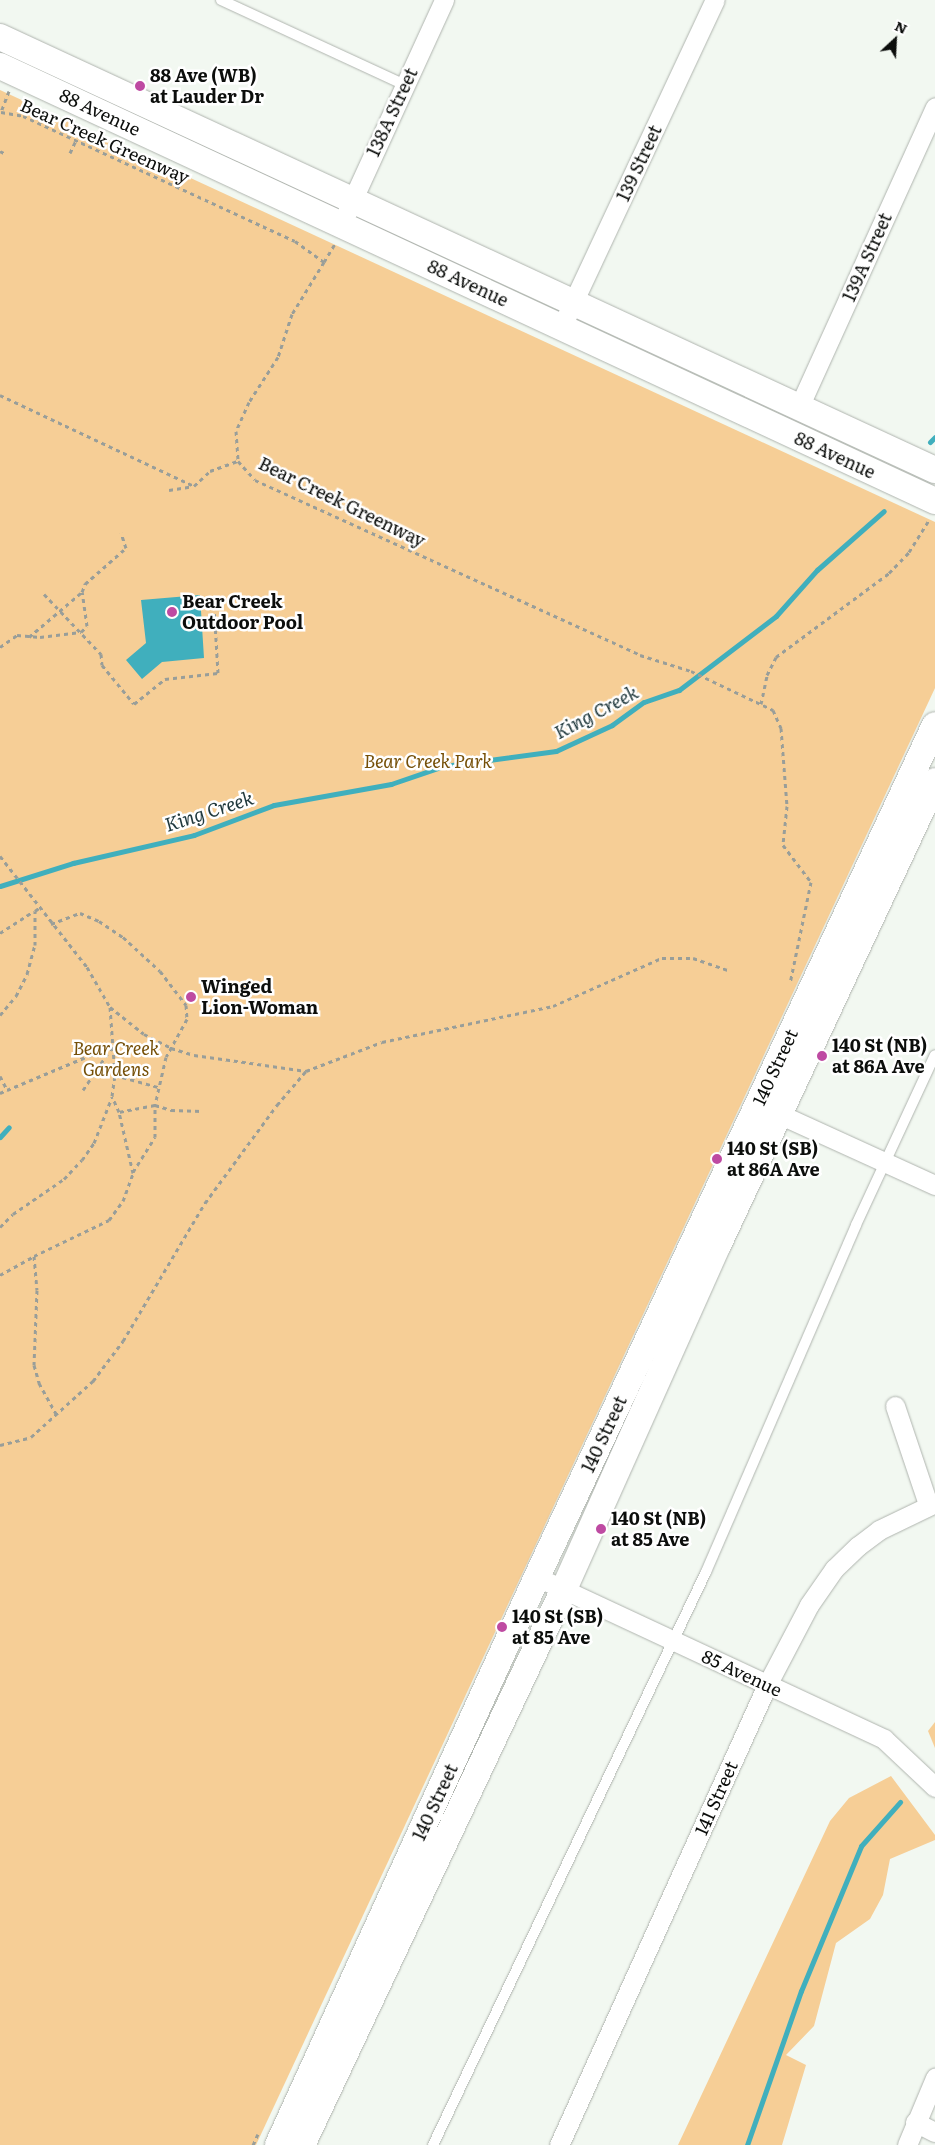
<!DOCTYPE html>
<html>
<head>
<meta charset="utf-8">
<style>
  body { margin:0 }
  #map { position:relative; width:935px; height:2145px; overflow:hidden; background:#f2f8f1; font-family:Literata,serif }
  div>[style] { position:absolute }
  .green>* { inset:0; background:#f6ce96 }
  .water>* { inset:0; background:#40afbd }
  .stream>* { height:5px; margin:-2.5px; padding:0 2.5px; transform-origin:2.5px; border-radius:2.5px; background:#40afbd }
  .path>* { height:3px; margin-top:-1.5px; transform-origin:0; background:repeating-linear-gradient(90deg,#999e99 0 4px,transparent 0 8px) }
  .roads { filter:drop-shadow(0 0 1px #afb4ae) drop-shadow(0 0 1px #afb4ae) }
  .lane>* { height:10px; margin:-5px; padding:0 5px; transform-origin:5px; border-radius:5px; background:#fff }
  .street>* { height:19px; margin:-9.5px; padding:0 9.5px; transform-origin:9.5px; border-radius:9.5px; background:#fff }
  .secondary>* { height:26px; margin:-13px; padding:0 13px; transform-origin:13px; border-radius:13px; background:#fff }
  .dots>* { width:14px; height:14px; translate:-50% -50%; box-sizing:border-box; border:2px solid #fff; border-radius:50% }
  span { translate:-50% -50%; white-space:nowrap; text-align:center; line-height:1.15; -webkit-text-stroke:5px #fff; paint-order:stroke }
  .poi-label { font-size:18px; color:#0c0e0c; font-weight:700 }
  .left { translate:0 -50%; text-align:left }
  .street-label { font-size:18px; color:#0c0e0c }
  .park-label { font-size:18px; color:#754f07; font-style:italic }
  .water-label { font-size:19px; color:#21393d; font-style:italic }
  .north { position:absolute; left:870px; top:15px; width:50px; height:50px; -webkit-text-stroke:4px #fff; paint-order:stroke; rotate:25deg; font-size:14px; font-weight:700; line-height:20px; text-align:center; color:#0c0e0c }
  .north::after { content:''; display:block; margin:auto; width:18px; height:22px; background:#0c0e0c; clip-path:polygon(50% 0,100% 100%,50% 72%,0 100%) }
</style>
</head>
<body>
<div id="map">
  <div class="green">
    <div style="clip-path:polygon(0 90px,935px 522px,935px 688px,256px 2145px,0 2145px)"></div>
    <div style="clip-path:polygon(935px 1722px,935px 1748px,928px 1731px)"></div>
    <div style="clip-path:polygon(891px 1776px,935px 1835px,935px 1840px,890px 1859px,883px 1895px,870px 1919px,836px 1943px,814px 2026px,786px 2055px,806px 2065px,782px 2145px,678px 2145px,830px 1821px,849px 1798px)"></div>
  </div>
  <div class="water">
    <div style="clip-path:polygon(200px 595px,204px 658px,162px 662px,142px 679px,126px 660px,146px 643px,141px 600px)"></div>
  </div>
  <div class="stream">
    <div style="left:930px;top:442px;width:7px;rotate:-45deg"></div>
    <div style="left:0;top:886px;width:77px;rotate:-17.5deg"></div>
    <div style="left:73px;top:863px;width:124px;rotate:-13deg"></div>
    <div style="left:194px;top:835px;width:85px;rotate:-20.6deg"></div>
    <div style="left:274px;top:805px;width:119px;rotate:-10.2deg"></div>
    <div style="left:391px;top:784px;width:56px;rotate:-18.8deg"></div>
    <div style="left:444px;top:766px;width:113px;rotate:-7.6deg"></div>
    <div style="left:556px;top:751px;width:62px;rotate:-24.9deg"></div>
    <div style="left:612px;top:725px;width:39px;rotate:-36deg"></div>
    <div style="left:644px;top:702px;width:37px;rotate:-19deg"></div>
    <div style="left:679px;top:690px;width:122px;rotate:-37.3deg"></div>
    <div style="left:776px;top:616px;width:62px;rotate:-48.3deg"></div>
    <div style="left:817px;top:570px;width:89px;rotate:-41.4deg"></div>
    <div style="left:0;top:1137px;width:13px;rotate:-48deg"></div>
    <div style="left:747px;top:2145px;width:163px;rotate:-70.7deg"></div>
    <div style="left:801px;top:1991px;width:157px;rotate:-67.5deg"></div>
    <div style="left:861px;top:1846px;width:59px;rotate:-48.4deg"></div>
  </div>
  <div class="path">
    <div style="left:9px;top:91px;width:22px;rotate:111deg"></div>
    <div style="left:1px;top:112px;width:22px;rotate:10deg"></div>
    <div style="left:23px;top:116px;width:299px;rotate:24.7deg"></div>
    <div style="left:295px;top:241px;width:36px;rotate:36deg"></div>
    <div style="left:324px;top:262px;width:61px;rotate:121.6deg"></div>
    <div style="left:292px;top:314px;width:45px;rotate:108deg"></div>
    <div style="left:278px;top:357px;width:54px;rotate:122.8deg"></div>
    <div style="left:249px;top:402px;width:32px;rotate:114deg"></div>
    <div style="left:236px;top:431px;width:30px;rotate:86deg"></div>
    <div style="left:238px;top:461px;width:25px;rotate:48deg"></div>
    <div style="left:255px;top:480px;width:423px;rotate:24.4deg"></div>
    <div style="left:640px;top:655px;width:53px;rotate:17.4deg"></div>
    <div style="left:691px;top:671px;width:91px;rotate:25.4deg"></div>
    <div style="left:773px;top:710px;width:20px;rotate:66deg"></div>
    <div style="left:781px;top:728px;width:78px;rotate:85.6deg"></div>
    <div style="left:787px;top:806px;width:39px;rotate:96deg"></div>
    <div style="left:783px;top:845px;width:46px;rotate:52.9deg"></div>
    <div style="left:811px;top:882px;width:103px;rotate:101.7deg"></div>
    <div style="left:0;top:151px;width:7px;rotate:27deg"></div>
    <div style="left:70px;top:153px;width:14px;rotate:-65deg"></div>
    <div style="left:324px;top:262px;width:21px;rotate:-59deg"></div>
    <div style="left:0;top:395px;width:214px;rotate:25.1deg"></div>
    <div style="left:194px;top:486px;width:22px;rotate:-43deg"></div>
    <div style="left:210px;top:471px;width:30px;rotate:-20deg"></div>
    <div style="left:169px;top:490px;width:24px;rotate:-9deg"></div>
    <div style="left:44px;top:594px;width:83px;rotate:46.5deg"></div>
    <div style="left:101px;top:654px;width:11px;rotate:85deg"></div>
    <div style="left:102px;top:665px;width:50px;rotate:50.6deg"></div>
    <div style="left:134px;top:704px;width:40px;rotate:-39deg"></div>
    <div style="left:165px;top:679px;width:53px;rotate:-6.5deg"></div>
    <div style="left:218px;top:673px;width:67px;rotate:-93.4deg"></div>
    <div style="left:29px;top:637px;width:70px;rotate:-40.3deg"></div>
    <div style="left:82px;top:592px;width:9px;rotate:-69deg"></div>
    <div style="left:85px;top:584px;width:55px;rotate:-41.3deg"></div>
    <div style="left:126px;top:548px;width:16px;rotate:-108deg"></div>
    <div style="left:0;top:647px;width:21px;rotate:-35deg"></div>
    <div style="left:17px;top:635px;width:23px;rotate:5deg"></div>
    <div style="left:40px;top:637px;width:41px;rotate:-7deg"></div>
    <div style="left:81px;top:632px;width:8px;rotate:-45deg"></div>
    <div style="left:87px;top:626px;width:34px;rotate:-98deg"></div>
    <div style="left:761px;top:704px;width:30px;rotate:-78deg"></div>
    <div style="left:767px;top:675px;width:20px;rotate:-63deg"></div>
    <div style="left:776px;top:657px;width:141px;rotate:-36.6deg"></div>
    <div style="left:889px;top:573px;width:29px;rotate:-46deg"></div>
    <div style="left:909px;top:552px;width:38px;rotate:-58deg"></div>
    <div style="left:0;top:856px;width:141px;rotate:51.9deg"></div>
    <div style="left:87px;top:967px;width:46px;rotate:60.1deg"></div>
    <div style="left:110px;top:1007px;width:43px;rotate:38.5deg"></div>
    <div style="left:144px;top:1034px;width:30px;rotate:27deg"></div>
    <div style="left:171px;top:1048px;width:24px;rotate:17deg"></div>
    <div style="left:194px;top:1055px;width:113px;rotate:8.1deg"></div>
    <div style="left:51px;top:924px;width:31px;rotate:-21deg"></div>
    <div style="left:80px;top:913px;width:21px;rotate:23deg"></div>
    <div style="left:99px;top:921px;width:29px;rotate:34deg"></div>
    <div style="left:123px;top:937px;width:50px;rotate:42.6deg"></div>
    <div style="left:160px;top:971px;width:43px;rotate:52.6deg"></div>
    <div style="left:186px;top:1005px;width:14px;rotate:86deg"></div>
    <div style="left:187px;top:1019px;width:43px;rotate:118.9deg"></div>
    <div style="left:166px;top:1057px;width:49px;rotate:102.9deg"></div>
    <div style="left:155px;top:1105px;width:37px;rotate:169deg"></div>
    <div style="left:0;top:933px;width:40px;rotate:-32.9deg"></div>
    <div style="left:110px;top:1007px;width:68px;rotate:85.8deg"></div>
    <div style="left:0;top:1015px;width:25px;rotate:-50deg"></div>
    <div style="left:16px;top:996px;width:25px;rotate:-63deg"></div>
    <div style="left:27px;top:974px;width:30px;rotate:-75deg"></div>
    <div style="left:35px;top:945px;width:34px;rotate:-90deg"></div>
    <div style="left:35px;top:911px;width:5px;rotate:-37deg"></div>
    <div style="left:0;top:1076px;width:16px;rotate:63deg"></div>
    <div style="left:7px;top:1090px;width:114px;rotate:-22.7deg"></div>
    <div style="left:83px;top:1090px;width:52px;rotate:-56deg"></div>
    <div style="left:0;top:1093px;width:8px;rotate:-23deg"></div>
    <div style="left:133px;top:1172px;width:41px;rotate:-57.8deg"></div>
    <div style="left:155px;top:1137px;width:32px;rotate:-90deg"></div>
    <div style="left:155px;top:1105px;width:17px;rotate:17deg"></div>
    <div style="left:171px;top:1110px;width:31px;rotate:2deg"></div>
    <div style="left:0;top:1227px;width:18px;rotate:-45deg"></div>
    <div style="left:13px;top:1214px;width:62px;rotate:-34.5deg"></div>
    <div style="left:64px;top:1179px;width:26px;rotate:-47deg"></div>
    <div style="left:82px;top:1160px;width:21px;rotate:-55deg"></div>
    <div style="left:94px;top:1143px;width:49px;rotate:-68.6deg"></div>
    <div style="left:34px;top:1256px;width:83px;rotate:-25.6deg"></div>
    <div style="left:109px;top:1220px;width:24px;rotate:-54deg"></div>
    <div style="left:123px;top:1201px;width:30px;rotate:-70deg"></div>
    <div style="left:133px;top:1173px;width:63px;rotate:-102.9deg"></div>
    <div style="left:119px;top:1112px;width:17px;rotate:-114deg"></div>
    <div style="left:112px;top:1096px;width:21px;rotate:-82deg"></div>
    <div style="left:115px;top:1075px;width:45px;rotate:15.6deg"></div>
    <div style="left:0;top:1275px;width:39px;rotate:-29deg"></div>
    <div style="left:34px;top:1256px;width:34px;rotate:85deg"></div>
    <div style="left:37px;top:1290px;width:75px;rotate:92.3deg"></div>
    <div style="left:34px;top:1365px;width:19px;rotate:74deg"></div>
    <div style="left:39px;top:1383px;width:38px;rotate:61deg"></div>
    <div style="left:0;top:1445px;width:32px;rotate:-14deg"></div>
    <div style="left:31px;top:1437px;width:84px;rotate:-42.1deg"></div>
    <div style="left:93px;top:1381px;width:50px;rotate:-53.1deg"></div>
    <div style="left:123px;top:1341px;width:161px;rotate:-59.3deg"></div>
    <div style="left:205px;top:1203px;width:122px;rotate:-53.7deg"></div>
    <div style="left:277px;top:1105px;width:45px;rotate:-49.5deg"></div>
    <div style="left:306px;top:1071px;width:81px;rotate:-20.9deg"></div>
    <div style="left:382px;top:1042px;width:175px;rotate:-11.9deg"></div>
    <div style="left:553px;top:1006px;width:119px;rotate:-23.8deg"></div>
    <div style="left:662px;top:958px;width:31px"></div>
    <div style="left:693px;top:958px;width:37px;rotate:19deg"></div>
    <div style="left:253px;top:2145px;width:12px;rotate:-66deg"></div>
  </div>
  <div class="roads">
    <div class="lane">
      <div style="left:221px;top:0;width:203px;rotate:24.8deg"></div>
      <div style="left:433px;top:2145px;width:635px;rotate:-64.53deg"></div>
      <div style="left:706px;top:1572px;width:378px;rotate:-66.6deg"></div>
      <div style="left:856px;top:1225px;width:187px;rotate:-65.1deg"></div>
    </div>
    <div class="street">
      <div style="left:347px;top:212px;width:233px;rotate:-65.4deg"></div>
      <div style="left:562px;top:326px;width:360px;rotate:-64.9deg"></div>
      <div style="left:799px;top:407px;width:329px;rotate:-65.6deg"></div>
      <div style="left:768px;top:1109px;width:183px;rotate:24.5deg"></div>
      <div style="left:895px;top:1406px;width:103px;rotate:71.4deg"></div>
      <div style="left:537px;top:1577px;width:383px;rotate:25deg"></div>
      <div style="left:884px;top:1739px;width:70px;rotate:43.3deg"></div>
      <div style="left:915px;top:2122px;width:22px;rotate:27deg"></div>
      <div style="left:559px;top:2145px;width:505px;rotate:-65.67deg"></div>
      <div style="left:767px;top:1685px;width:90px;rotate:-62.3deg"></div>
      <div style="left:809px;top:1605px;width:44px;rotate:-55.2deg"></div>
      <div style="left:834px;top:1569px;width:33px;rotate:-44deg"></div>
      <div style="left:858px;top:1546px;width:26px;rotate:-37deg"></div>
      <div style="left:879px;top:1530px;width:62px;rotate:-25.7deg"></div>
      <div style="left:907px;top:2145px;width:73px;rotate:-67.3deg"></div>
    </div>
    <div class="secondary">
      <div style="left:0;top:37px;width:1030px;rotate:24.85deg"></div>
      <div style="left:0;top:66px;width:1031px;rotate:24.95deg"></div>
      <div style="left:278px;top:2145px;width:624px;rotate:-65.49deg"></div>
      <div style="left:537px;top:1577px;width:940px;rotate:-64.96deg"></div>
      <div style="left:302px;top:2145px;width:615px;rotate:-64.77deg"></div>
      <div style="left:564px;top:1589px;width:377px;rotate:-65.9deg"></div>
      <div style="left:718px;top:1245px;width:512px;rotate:-64.94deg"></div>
    </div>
  </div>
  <div class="dots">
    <div style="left:140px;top:86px;background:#be4aa2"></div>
    <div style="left:172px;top:612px;background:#be4aa2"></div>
    <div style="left:191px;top:997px;background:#be4aa2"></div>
    <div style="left:822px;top:1056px;background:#be4aa2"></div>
    <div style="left:717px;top:1159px;background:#be4aa2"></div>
    <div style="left:601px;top:1529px;background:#be4aa2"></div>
    <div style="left:502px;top:1627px;background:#be4aa2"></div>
  </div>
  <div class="poi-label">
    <span class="left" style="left:150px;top:86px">88 Ave (WB)<br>at Lauder Dr</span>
    <span class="left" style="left:182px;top:612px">Bear Creek<br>Outdoor Pool</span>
    <span class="left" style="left:201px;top:997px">Winged<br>Lion-Woman</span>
    <span class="left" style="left:832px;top:1056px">140 St (NB)<br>at 86A Ave</span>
    <span class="left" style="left:727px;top:1159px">140 St (SB)<br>at 86A Ave</span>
    <span class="left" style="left:611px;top:1529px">140 St (NB)<br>at 85 Ave</span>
    <span class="left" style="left:512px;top:1627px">140 St (SB)<br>at 85 Ave</span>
  </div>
  <div class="street-label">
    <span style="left:100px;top:112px;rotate:25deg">88 Avenue</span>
    <span style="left:392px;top:112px;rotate:-65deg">138A Street</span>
    <span style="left:105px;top:141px;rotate:24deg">Bear Creek Greenway</span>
    <span style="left:639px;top:163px;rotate:-65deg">139 Street</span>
    <span style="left:867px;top:257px;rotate:-66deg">139A Street</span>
    <span style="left:468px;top:283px;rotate:25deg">88 Avenue</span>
    <span style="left:835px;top:455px;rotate:25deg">88 Avenue</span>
    <span style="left:342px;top:502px;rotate:26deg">Bear Creek Greenway</span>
    <span style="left:775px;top:1067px;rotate:-65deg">140 Street</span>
    <span style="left:604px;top:1434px;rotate:-65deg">140 Street</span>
    <span style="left:742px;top:1673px;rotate:25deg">85 Avenue</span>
    <span style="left:716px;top:1798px;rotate:-66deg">141 Street</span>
    <span style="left:435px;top:1802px;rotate:-65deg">140 Street</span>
  </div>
  <div class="park-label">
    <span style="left:428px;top:761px">Bear Creek Park</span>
    <span style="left:116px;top:1059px">Bear Creek<br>Gardens</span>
  </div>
  <div class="water-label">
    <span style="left:596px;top:712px;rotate:-28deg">King Creek</span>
    <span style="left:209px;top:811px;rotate:-18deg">King Creek</span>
  </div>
  <div class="north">N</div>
</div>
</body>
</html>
